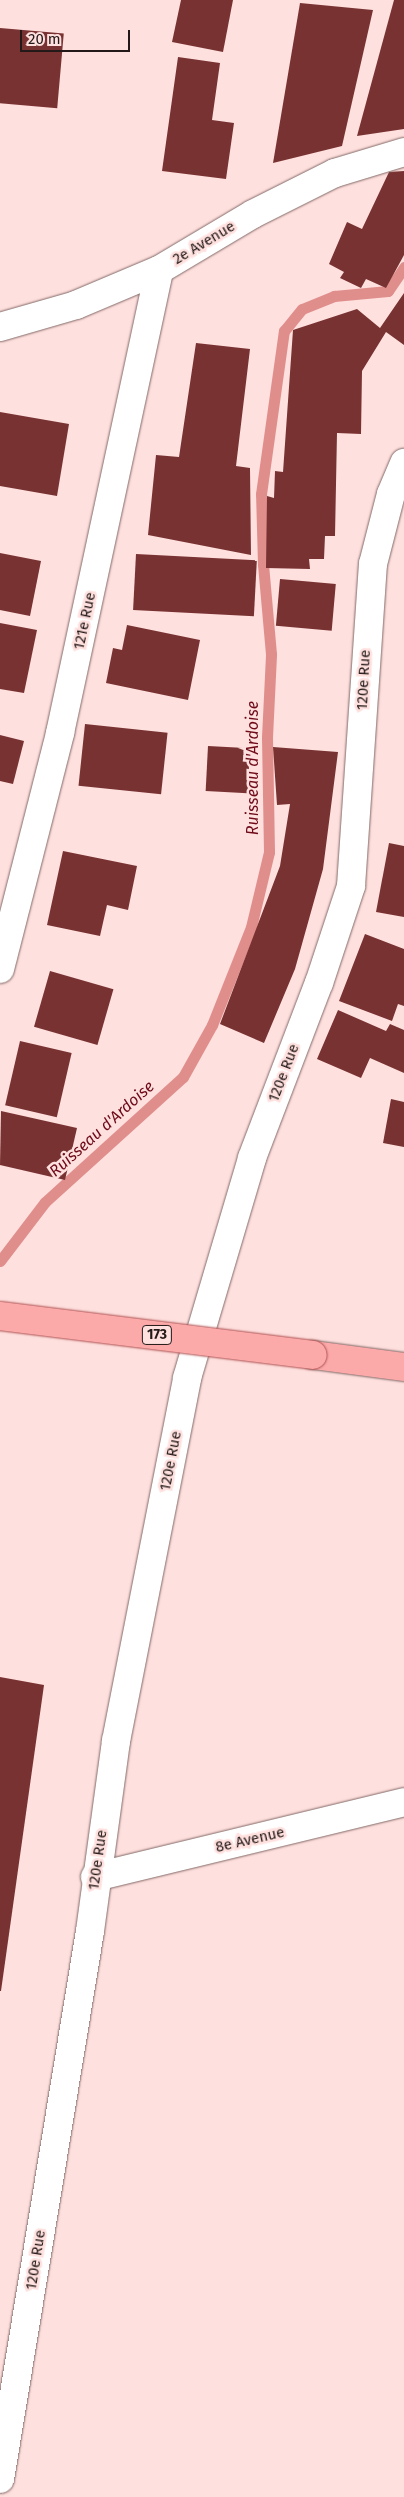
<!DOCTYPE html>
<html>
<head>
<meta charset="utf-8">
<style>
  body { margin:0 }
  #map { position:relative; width:404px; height:2497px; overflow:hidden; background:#fee0de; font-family:"Fira Sans",sans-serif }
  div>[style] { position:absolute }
  .stream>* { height:11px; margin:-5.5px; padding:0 5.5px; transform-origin:5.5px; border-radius:5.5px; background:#e08e8c }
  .building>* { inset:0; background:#793232; transform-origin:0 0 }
  .roads { filter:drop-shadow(0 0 1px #826967) drop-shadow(0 0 1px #826967) }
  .street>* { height:28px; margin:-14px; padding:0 14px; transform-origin:14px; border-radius:14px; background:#fff }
  .primary>* { height:28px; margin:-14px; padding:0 14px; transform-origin:14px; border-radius:14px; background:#fca9aa }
  .bridges { filter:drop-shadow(0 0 1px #af5252) drop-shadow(0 0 1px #af5252) }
  .primary-bridge>* { height:28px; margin:-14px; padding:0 14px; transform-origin:14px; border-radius:14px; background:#fca9aa }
  span { translate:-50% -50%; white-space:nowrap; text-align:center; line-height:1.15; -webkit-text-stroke:5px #fee0de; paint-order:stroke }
  .shield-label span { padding:1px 4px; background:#fee0de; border:1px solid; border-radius:4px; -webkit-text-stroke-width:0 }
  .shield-label { font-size:14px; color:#231918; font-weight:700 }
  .street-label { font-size:15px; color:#231918 }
  .water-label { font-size:16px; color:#6e0a18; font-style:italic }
  .scale { position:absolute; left:20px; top:30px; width:110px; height:22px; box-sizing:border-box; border:2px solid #231918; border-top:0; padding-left:6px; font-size:15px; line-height:18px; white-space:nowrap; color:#231918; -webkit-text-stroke:4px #fee0de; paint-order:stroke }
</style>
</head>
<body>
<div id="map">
  <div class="stream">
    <div style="left:0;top:1261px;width:74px;rotate:-52.7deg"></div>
    <div style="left:45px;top:1202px;width:186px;rotate:-42.2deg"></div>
    <div style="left:183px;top:1077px;width:60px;rotate:-60.9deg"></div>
    <div style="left:212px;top:1025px;width:105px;rotate:-68.3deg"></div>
    <div style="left:251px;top:927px;width:77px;rotate:-76.5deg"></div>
    <div style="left:269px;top:852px;width:115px;rotate:-91deg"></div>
    <div style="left:267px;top:737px;width:83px;rotate:-87.2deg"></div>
    <div style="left:271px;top:654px;width:90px;rotate:-95.1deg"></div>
    <div style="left:263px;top:564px;width:70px;rotate:-91.6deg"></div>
    <div style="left:261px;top:494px;width:165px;rotate:-82deg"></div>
    <div style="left:284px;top:331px;width:28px;rotate:-51deg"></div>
    <div style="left:302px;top:309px;width:35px;rotate:-22deg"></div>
    <div style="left:334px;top:296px;width:54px;rotate:-5.3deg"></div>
    <div style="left:388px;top:291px;width:29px;rotate:-56deg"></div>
  </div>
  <div class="building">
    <div style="clip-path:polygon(181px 0,233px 0,223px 52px,172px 42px)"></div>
    <div style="clip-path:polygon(394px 0,404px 0,404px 129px,357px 136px)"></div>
    <div style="clip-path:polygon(300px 3px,373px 10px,342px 146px,273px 163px)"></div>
    <div style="left:0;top:28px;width:64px;height:75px;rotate:5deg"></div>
    <div style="clip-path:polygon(178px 57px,220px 63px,212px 120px,234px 123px,226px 179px,162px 171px)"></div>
    <div style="clip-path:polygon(404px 171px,404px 255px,386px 288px,366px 279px,361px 288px,340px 278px,344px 272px,329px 264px,347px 222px,362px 229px,389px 172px)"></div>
    <div style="clip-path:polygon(404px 293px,404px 345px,386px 332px,362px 371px,361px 434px,337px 433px,335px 536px,325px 536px,324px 559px,309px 559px,310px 569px,266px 568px,267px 496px,274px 498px,275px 471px,283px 472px,293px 330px,357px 309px,380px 328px)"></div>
    <div style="clip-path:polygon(196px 343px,250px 349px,236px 466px,250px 468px,251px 555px,148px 535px,156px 455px,179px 457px)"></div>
    <div style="clip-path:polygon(0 412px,69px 424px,57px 496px,0 486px)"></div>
    <div style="clip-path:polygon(0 553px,41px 561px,30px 616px,0 610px)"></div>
    <div style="left:136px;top:554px;width:121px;height:56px;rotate:3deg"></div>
    <div style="left:280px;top:579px;width:56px;height:47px;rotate:5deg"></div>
    <div style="clip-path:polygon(0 623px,37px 630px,24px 693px,0 689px)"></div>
    <div style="clip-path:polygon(127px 625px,200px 640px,188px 700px,106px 683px,113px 648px,122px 650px)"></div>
    <div style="left:85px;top:724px;width:83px;height:62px;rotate:6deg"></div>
    <div style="clip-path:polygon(0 735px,24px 741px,13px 784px,0 781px)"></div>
    <div style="left:208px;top:746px;width:42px;height:45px;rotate:3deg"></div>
    <div style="clip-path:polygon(273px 747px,338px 752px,323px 869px,295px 969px,264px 1043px,220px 1024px,280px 866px,290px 804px,277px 805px)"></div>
    <div style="clip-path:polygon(389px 843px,404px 846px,404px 917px,376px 912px)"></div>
    <div style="clip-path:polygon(63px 851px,137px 866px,128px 910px,107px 905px,100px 936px,47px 925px)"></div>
    <div style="clip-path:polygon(365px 934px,404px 949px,404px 1006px,398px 1004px,392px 1021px,339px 1001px)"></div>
    <div style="left:50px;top:971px;width:66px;height:58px;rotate:16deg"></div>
    <div style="clip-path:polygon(338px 1010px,386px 1031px,390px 1024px,404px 1030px,404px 1073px,370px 1058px,361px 1078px,317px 1059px)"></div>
    <div style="left:20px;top:1041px;width:53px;height:66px;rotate:13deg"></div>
    <div style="clip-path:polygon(391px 1099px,404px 1102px,404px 1147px,383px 1143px)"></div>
    <div style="clip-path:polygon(1px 1111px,77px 1128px,65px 1180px,0 1165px)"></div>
    <div style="clip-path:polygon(0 1677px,44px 1685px,1px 1991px,0 1991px)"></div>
  </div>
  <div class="roads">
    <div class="street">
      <div style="left:0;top:327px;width:79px;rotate:-16.1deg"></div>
      <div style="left:76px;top:305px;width:90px;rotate:-22.9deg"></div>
      <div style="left:159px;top:270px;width:109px;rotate:-30.8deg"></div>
      <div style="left:253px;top:214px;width:92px;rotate:-26.6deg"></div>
      <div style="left:335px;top:173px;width:72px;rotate:-16.9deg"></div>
      <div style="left:0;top:969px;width:244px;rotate:-75.7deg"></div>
      <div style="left:60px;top:733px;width:473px;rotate:-77.9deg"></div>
      <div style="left:95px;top:1877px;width:318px;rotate:-13.6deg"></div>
      <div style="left:0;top:2479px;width:555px;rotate:-80.67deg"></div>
      <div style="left:90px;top:1931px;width:192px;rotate:-82.2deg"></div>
      <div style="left:116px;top:1741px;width:370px;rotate:-78.9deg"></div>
      <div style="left:187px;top:1378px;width:229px;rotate:-73.5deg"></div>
      <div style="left:252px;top:1158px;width:187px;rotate:-69.1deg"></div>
      <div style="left:319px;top:983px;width:102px;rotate:-71.7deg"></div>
      <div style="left:351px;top:886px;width:323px;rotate:-86.1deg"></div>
      <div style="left:373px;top:564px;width:72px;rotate:-75.6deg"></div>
      <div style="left:391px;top:494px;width:34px;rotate:-67deg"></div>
    </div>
    <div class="primary">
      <div style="left:313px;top:1355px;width:92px;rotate:7.5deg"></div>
    </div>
  </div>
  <div class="bridges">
    <div class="primary-bridge">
      <div style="left:0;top:1316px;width:315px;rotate:7.1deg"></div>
    </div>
  </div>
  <div class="shield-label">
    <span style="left:157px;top:1335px">173</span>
  </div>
  <div class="street-label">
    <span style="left:204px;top:243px;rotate:-31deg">2e Avenue</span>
    <span style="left:85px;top:621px;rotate:-78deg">121e Rue</span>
    <span style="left:364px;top:680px;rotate:-87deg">120e Rue</span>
    <span style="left:284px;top:1073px;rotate:-69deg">120e Rue</span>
    <span style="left:171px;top:1461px;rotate:-79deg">120e Rue</span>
    <span style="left:250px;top:1840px;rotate:-13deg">8e Avenue</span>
    <span style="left:98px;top:1860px;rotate:-82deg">120e Rue</span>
    <span style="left:36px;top:2260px;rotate:-81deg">120e Rue</span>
  </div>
  <div class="water-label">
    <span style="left:253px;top:768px;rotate:-90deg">Ruisseau d'Ardoise</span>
    <span style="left:102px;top:1129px;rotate:-42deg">Ruisseau d'Ardoise</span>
  </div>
  <div class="scale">20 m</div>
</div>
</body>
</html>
